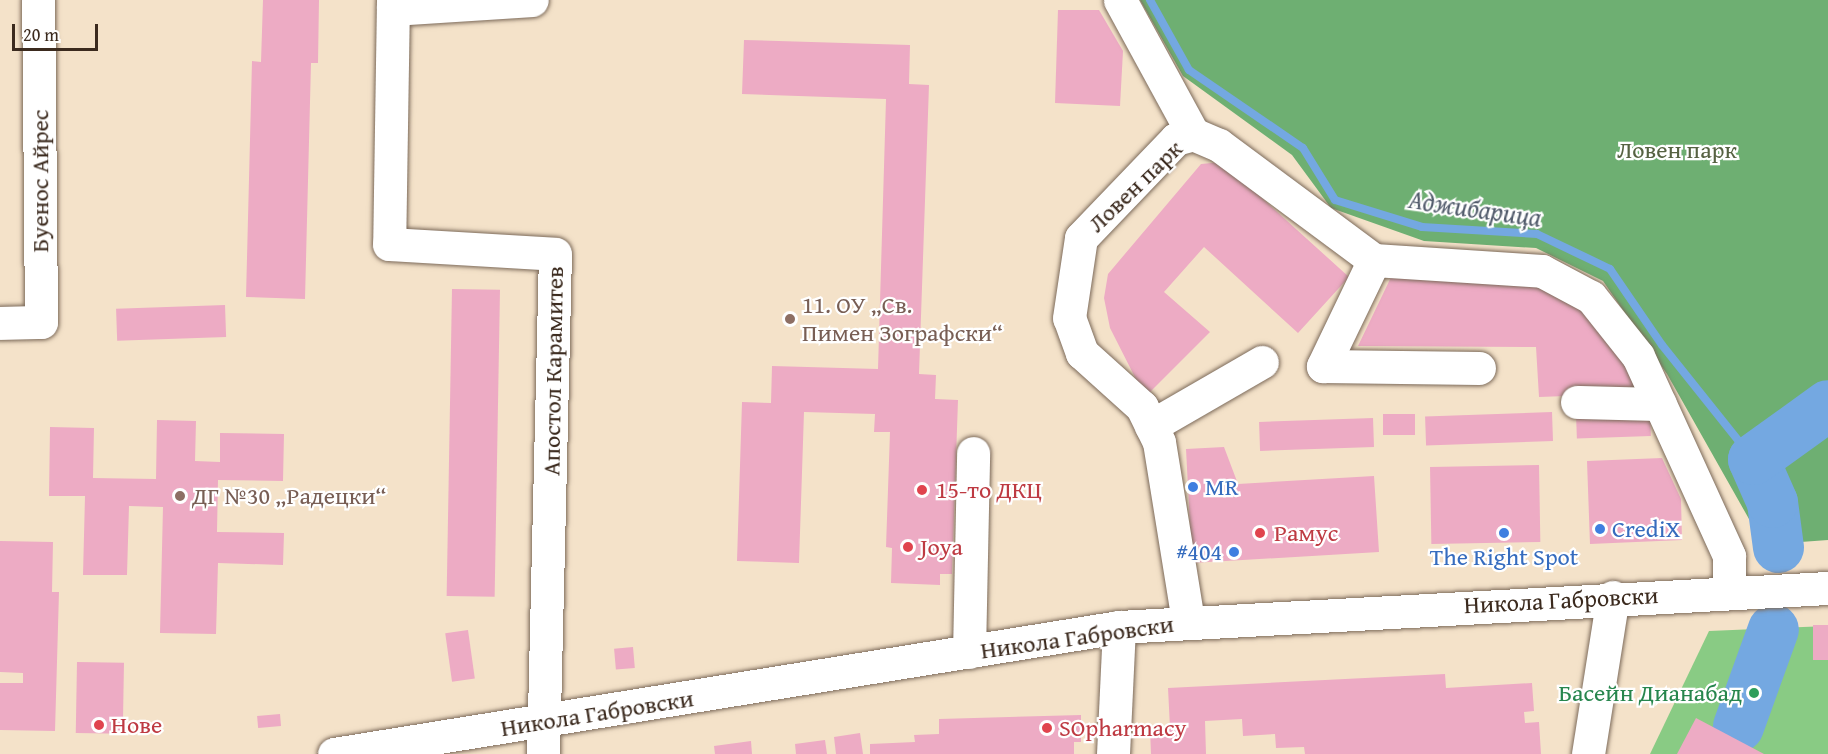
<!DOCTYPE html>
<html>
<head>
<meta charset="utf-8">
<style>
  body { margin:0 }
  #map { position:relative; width:1828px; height:754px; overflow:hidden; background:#f4e2c9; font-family:"Gentium Book Plus",serif }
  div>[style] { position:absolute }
  .green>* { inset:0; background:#89cb84 }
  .forest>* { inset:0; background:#6eaf72 }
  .stream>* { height:8px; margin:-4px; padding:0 4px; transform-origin:4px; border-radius:4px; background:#74a8e1 }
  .river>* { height:51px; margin:-25.5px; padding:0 25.5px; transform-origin:25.5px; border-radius:25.5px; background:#74a8e1 }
  .building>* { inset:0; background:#edabc4; transform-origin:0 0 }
  .roads { filter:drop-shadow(0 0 2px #7c6a5a) drop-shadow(0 0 2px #7c6a5a) }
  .minor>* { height:33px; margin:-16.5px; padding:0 16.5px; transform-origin:16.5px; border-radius:16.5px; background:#fff }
  .dots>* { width:16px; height:16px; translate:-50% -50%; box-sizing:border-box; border:3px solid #fff; border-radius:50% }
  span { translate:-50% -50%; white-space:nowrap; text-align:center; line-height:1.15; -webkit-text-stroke:4.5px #fff; paint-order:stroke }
  .park-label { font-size:24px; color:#566242 }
  .street-label { font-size:24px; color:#3b2a1e }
  .education-label { font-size:24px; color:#785e54 }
  .left { translate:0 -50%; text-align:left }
  .shop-label { font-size:24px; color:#366cbe }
  .right { translate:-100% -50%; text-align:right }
  .health-label { font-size:24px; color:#be3a42 }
  .leisure-label { font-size:24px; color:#27864d }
  .water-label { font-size:26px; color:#525c6c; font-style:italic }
  .scale { position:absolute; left:12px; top:24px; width:86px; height:27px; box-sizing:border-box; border:3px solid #3b2a1e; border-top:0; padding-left:8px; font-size:18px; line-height:21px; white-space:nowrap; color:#3b2a1e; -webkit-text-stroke:4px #fff; paint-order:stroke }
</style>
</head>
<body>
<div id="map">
  <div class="green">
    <div style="clip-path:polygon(1828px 626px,1828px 754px,1650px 754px,1709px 631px)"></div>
  </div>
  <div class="forest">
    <div style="clip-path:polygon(1140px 0,1828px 0,1828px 540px,1787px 543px,1749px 519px,1667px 374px,1603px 281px,1536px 248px,1424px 241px,1331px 208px,1292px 155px,1183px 76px)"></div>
  </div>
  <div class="stream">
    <div style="left:1150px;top:0;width:80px;rotate:60.9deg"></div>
    <div style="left:1189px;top:70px;width:138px;rotate:34.4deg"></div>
    <div style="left:1303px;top:148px;width:61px;rotate:58.4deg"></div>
    <div style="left:1335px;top:200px;width:91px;rotate:17.2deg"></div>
    <div style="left:1422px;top:227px;width:115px;rotate:3.5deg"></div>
    <div style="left:1537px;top:234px;width:81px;rotate:25.6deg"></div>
    <div style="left:1610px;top:269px;width:92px;rotate:55.6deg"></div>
    <div style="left:1662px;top:345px;width:146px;rotate:51.4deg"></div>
  </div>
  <div class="river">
    <div style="left:1778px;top:547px;width:45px;rotate:-97.6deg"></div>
    <div style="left:1772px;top:502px;width:47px;rotate:-113.8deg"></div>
    <div style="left:1753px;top:459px;width:92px;rotate:-35.8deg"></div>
    <div style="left:1738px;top:726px;width:103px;rotate:-70.2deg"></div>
  </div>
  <div class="building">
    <div style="clip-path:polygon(263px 0,319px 0,318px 63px,311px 63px,305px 299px,246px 297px,252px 61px,261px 62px)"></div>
    <div style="clip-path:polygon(1058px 10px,1099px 10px,1123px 51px,1120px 106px,1055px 103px)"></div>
    <div style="clip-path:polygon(744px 40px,910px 45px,909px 84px,929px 85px,919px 374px,936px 375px,935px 399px,958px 400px,952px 574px,940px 574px,940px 585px,891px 583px,892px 548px,886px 547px,890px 432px,874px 432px,875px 414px,804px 412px,799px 563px,737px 561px,742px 402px,771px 403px,772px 366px,878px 369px,886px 99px,742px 94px)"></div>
    <div style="clip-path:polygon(1222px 162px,1349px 277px,1298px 333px,1204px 247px,1164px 292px,1210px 332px,1145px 397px,1110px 328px,1104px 298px,1108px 274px,1201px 164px)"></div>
    <div style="clip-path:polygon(1394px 271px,1541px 278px,1571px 294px,1647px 393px,1539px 397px,1536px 347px,1358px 346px)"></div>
    <div style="left:452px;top:289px;width:48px;height:307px;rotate:1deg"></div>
    <div style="left:225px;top:305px;width:32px;height:109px;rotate:88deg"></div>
    <div style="left:1552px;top:412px;width:29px;height:127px;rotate:88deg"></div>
    <div style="left:1650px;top:412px;width:24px;height:74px;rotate:88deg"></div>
    <div style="left:1415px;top:414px;width:21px;height:32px;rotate:90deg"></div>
    <div style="left:1373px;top:418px;width:29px;height:114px;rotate:88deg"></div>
    <div style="clip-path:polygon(157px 420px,196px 421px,195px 461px,220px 462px,220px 433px,284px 434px,283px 481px,218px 480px,217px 532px,284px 533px,283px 565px,218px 563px,216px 634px,160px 633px,163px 507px,129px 506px,127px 575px,83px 575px,85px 496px,49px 496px,50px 427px,94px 428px,93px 478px,156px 479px)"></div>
    <div style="clip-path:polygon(1224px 447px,1238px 484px,1374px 476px,1379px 552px,1192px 563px,1186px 449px)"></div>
    <div style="clip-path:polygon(1662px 458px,1681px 499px,1682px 540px,1590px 544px,1587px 461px)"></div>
    <div style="left:1539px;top:465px;width:77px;height:109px;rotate:89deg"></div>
    <div style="clip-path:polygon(0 541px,53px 542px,52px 592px,59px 592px,55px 731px,0 730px,0 683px,23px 683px,23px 673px,0 672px)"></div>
    <div style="left:1813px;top:625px;width:15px;height:35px"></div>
    <div style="left:468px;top:630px;width:49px;height:23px;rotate:82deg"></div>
    <div style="left:633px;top:647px;width:21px;height:19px;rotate:85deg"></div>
    <div style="left:77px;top:662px;width:47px;height:71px;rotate:1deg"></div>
    <div style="clip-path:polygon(1445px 674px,1446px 688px,1532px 683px,1534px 711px,1524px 712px,1525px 723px,1539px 722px,1541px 754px,1305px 754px,1304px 747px,1276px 748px,1275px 734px,1243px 736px,1242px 719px,1205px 721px,1206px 754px,1151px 754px,1150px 729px,1170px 728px,1168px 688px)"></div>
    <div style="left:280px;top:714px;width:12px;height:23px;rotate:85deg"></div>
    <div style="clip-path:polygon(1081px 715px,1081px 742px,1074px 742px,1074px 754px,870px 754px,870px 744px,915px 742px,914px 735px,939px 734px,939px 719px)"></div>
    <div style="clip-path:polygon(1696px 718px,1764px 754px,1677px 754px)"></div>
    <div style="clip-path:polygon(860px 733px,863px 754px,836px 754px,834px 737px)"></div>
    <div style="clip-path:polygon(825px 740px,827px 754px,796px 754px,795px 744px)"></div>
    <div style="clip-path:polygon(751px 741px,752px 754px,715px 754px,714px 746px)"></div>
  </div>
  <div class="roads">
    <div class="minor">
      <div style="left:393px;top:0;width:244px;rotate:90.9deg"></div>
      <div style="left:389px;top:244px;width:166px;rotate:3.4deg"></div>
      <div style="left:555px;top:254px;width:500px;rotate:91.37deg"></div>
      <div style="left:1120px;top:0;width:153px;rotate:61.4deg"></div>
      <div style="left:393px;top:9px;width:139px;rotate:-3.7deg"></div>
      <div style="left:1374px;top:260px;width:118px;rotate:115.7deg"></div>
      <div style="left:1323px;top:366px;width:156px;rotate:0.7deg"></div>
      <div style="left:0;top:323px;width:41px;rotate:-1.4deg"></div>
      <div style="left:41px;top:322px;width:322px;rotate:-90.5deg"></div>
      <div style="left:1577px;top:402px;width:83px;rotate:1.4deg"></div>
      <div style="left:1151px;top:426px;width:128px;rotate:-30deg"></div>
      <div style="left:1188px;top:621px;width:181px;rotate:-99.2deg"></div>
      <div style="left:1159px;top:442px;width:39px;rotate:-116deg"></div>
      <div style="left:1142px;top:407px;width:81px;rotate:-138deg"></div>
      <div style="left:1082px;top:353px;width:37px;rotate:-110deg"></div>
      <div style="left:1069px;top:318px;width:81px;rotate:-81.5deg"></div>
      <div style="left:1081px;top:238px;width:137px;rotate:-46.2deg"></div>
      <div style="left:1176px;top:139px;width:18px;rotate:-16deg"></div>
      <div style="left:1193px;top:134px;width:28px;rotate:23deg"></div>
      <div style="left:1219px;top:145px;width:193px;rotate:36.6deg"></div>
      <div style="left:1374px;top:260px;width:168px;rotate:3.7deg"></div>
      <div style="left:1542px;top:271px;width:55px;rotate:28deg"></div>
      <div style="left:1591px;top:297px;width:75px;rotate:51.5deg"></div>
      <div style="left:1638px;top:356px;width:220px;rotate:65.5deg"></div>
      <div style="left:1729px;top:556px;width:35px;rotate:90deg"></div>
      <div style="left:969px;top:652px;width:199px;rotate:-88.8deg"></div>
      <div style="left:334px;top:754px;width:795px;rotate:-9.19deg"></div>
      <div style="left:1119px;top:627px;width:710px;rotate:-3.15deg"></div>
      <div style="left:1113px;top:754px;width:127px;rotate:-87.3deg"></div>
      <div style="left:1588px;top:754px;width:159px;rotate:-81deg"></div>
    </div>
  </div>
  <div class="dots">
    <div style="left:790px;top:319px;background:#8d6e63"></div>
    <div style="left:1193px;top:487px;background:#3f7fe0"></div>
    <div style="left:922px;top:490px;background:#e0444e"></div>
    <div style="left:180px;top:496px;background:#8d6e63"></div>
    <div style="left:1600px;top:529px;background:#3f7fe0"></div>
    <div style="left:1260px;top:533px;background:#e0444e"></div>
    <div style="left:1504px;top:533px;background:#3f7fe0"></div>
    <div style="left:908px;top:547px;background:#e0444e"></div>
    <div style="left:1234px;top:552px;background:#3f7fe0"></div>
    <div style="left:1754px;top:693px;background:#2e9e5b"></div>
    <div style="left:99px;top:725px;background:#e0444e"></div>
    <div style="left:1047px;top:728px;background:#e0444e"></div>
  </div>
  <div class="park-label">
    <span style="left:1677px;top:150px">Ловен парк</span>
  </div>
  <div class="street-label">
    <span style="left:40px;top:181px;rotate:-90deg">Буенос Айрес</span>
    <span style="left:1135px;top:186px;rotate:-44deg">Ловен парк</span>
    <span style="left:553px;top:371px;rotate:-89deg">Апостол Карамитев</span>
    <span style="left:1561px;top:600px;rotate:-3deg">Никола Габровски</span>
    <span style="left:1077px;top:637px;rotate:-8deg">Никола Габровски</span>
    <span style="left:597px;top:713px;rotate:-9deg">Никола Габровски</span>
  </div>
  <div class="education-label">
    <span class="left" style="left:802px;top:319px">11. ОУ „Св.<br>Пимен Зографски“</span>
    <span class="left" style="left:192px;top:496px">ДГ №30 „Радецки“</span>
  </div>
  <div class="shop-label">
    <span class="left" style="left:1205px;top:487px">MR</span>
    <span class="left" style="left:1612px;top:529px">CrediX</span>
    <span class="right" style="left:1222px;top:552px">#404</span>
    <span style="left:1504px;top:557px">The Right Spot</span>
  </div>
  <div class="health-label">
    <span class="left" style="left:936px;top:490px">15-то ДКЦ</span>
    <span class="left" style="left:1274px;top:533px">Рамус</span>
    <span class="left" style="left:920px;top:547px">Joya</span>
    <span class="left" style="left:111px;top:725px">Нове</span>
    <span class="left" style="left:1059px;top:728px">SOpharmacy</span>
  </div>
  <div class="leisure-label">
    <span class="right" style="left:1742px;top:693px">Басейн Дианабад</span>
  </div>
  <div class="water-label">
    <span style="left:1475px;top:208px;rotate:8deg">Аджибарица</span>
  </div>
  <div class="scale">20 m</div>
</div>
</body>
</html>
